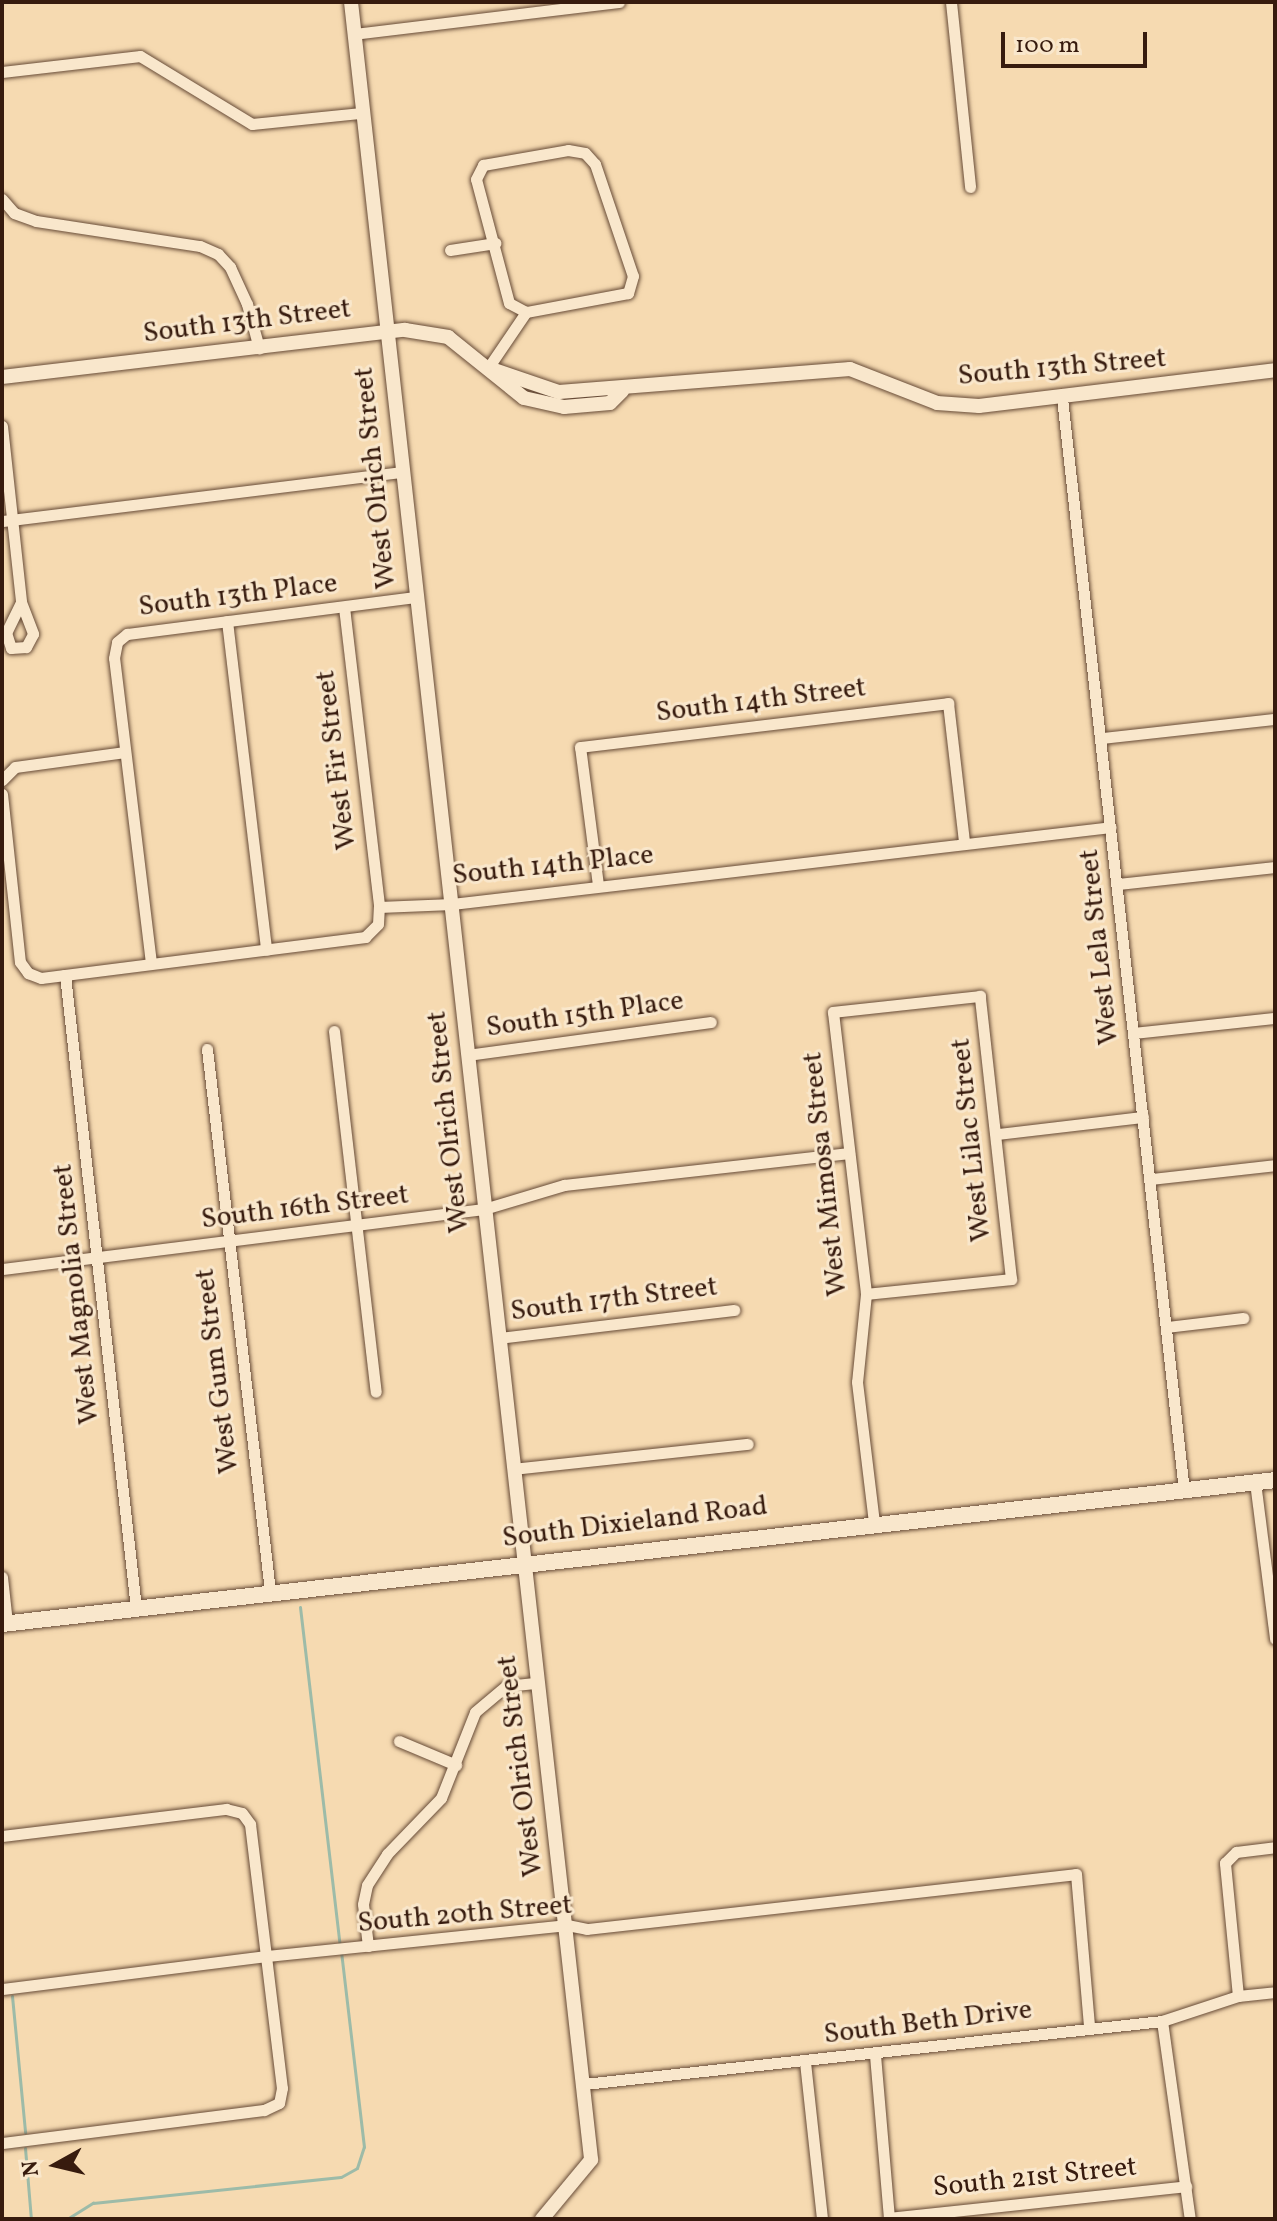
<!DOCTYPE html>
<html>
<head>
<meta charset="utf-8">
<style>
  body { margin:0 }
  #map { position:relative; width:1277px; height:2221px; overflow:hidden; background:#f6dab1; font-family:Vollkorn,serif }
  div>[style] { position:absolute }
  .stream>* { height:3px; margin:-1.5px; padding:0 1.5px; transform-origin:1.5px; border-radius:1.5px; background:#9dbba8 }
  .roads { filter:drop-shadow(0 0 2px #674b37) drop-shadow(0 0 2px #674b37) }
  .minor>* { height:11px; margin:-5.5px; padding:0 5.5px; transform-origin:5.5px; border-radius:5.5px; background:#f9e7cc }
  .tertiary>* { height:14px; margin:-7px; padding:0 7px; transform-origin:7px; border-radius:7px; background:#f9e7cc }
  .secondary>* { height:16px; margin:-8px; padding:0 8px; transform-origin:8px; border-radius:8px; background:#f9e7cc }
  span { translate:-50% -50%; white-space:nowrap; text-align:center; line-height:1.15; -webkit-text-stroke:6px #f9e7cc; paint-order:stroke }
  .street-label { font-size:28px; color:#371b0e }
  .frame { position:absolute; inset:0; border:4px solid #371b0e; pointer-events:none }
  .north { position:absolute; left:16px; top:2125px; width:80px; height:80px; -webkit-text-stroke:6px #f9e7cc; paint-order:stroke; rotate:262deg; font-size:22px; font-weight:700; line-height:32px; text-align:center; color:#371b0e }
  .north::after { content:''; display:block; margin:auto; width:28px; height:36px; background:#371b0e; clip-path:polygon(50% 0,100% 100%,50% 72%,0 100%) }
  .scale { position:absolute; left:1001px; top:32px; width:146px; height:36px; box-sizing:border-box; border:4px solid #371b0e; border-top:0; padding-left:10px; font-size:24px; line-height:28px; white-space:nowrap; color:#371b0e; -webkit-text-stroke:6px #f9e7cc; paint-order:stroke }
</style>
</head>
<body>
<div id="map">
  <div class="stream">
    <div style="left:300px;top:1607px;width:340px;rotate:83.3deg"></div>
    <div style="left:12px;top:1996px;width:137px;rotate:84.5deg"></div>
    <div style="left:25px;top:2148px;width:71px;rotate:85.2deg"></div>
    <div style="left:67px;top:2219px;width:31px;rotate:-32deg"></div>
    <div style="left:93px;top:2203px;width:249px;rotate:-6deg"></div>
    <div style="left:341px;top:2177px;width:18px;rotate:-29deg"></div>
    <div style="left:357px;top:2168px;width:22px;rotate:-72deg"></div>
    <div style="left:364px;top:2147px;width:196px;rotate:-96.7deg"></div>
  </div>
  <div class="roads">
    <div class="minor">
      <div style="left:951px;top:2px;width:186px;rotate:84.1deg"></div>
      <div style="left:354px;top:34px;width:267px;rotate:-6.9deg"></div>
      <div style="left:2px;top:72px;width:139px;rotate:-6.6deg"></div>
      <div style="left:140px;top:56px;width:131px;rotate:31.3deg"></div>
      <div style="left:252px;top:124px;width:110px;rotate:-5.8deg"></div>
      <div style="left:568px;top:150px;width:17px;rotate:10deg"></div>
      <div style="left:585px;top:153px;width:15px;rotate:48deg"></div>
      <div style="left:595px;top:164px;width:118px;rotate:71.3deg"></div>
      <div style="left:633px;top:276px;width:18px;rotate:106deg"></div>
      <div style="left:628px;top:293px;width:104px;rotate:169.4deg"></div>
      <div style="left:526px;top:312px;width:19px;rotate:-152deg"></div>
      <div style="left:509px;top:303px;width:128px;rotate:-104.9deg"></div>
      <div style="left:476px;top:179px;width:16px;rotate:-63deg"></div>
      <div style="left:483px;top:165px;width:86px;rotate:-10deg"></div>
      <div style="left:2px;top:199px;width:18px;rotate:49deg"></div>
      <div style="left:14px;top:213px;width:23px;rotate:20deg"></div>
      <div style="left:36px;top:221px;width:166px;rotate:8.7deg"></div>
      <div style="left:200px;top:246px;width:20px;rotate:24deg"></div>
      <div style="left:218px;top:254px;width:18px;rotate:47deg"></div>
      <div style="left:230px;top:267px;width:41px;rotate:65.3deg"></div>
      <div style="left:247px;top:304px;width:46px;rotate:74.7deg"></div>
      <div style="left:450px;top:250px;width:46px;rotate:-8.8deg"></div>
      <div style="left:488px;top:368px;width:68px;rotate:-55.8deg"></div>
      <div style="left:1062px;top:398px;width:1099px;rotate:83.63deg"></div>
      <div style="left:2px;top:426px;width:177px;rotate:83.8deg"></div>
      <div style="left:21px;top:602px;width:34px;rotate:69deg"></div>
      <div style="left:33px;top:634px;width:15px;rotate:118deg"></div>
      <div style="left:26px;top:647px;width:15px;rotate:176deg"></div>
      <div style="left:11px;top:648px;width:16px;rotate:-108deg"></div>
      <div style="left:6px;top:633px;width:34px;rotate:-64deg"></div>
      <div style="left:2px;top:521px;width:402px;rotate:-7deg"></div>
      <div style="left:344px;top:607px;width:302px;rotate:83.3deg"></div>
      <div style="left:227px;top:621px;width:331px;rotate:83.2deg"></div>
      <div style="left:1102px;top:738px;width:174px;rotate:-6.3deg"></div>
      <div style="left:2px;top:780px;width:18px;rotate:-45deg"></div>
      <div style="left:15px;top:767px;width:111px;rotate:-7.8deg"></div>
      <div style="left:2px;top:794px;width:169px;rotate:83.9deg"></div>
      <div style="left:20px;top:962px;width:14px;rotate:54deg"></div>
      <div style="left:28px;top:973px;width:14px;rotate:21deg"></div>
      <div style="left:41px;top:978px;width:327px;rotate:-7.2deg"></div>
      <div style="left:365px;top:937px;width:18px;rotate:-45deg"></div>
      <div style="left:378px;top:924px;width:17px;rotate:-87deg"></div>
      <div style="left:379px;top:907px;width:73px;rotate:-2.4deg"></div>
      <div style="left:452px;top:904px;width:663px;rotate:-6.66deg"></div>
      <div style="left:1118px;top:884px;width:158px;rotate:-6.2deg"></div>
      <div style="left:598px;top:885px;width:139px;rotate:-97.4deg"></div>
      <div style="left:580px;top:747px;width:371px;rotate:-6.8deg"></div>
      <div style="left:948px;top:703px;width:140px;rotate:83.4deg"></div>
      <div style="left:151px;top:963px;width:307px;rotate:-96.9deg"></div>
      <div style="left:114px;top:658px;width:16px;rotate:-79deg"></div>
      <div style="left:117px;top:642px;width:13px;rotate:-39deg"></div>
      <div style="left:127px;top:634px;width:291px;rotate:-7.3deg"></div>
      <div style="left:65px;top:975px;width:637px;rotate:83.6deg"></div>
      <div style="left:334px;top:1031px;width:363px;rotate:83.4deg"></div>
      <div style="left:1134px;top:1033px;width:142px;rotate:-6.1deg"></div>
      <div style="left:207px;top:1049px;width:546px;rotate:83.37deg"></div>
      <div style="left:467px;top:1055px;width:246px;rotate:-7.7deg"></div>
      <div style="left:998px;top:1134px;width:146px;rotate:-6.7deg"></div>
      <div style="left:1151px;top:1179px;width:125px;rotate:-6.4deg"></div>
      <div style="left:2px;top:1269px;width:486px;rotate:-7.1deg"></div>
      <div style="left:484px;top:1209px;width:84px;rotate:-16.7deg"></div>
      <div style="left:564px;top:1185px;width:287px;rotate:-6.4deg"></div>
      <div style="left:866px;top:1294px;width:146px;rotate:-5.9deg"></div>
      <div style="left:1011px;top:1279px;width:285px;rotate:-96.3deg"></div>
      <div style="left:980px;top:996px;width:148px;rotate:173.8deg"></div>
      <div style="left:833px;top:1012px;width:284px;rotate:83.3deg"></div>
      <div style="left:866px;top:1294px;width:88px;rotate:95.8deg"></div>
      <div style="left:857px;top:1382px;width:141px;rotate:83.1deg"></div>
      <div style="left:1167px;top:1327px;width:77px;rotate:-6.8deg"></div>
      <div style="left:499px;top:1338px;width:237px;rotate:-6.8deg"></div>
      <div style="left:513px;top:1469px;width:236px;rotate:-6.1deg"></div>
      <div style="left:1255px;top:1482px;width:158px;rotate:82.7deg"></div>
      <div style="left:2px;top:1577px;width:46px;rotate:83.8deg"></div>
      <div style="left:399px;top:1741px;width:62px;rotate:22.8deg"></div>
      <div style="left:2px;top:1836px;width:226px;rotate:-6.9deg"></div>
      <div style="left:226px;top:1809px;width:16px;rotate:14deg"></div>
      <div style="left:242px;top:1813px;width:14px;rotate:54deg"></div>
      <div style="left:250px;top:1824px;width:266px;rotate:83.1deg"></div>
      <div style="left:282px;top:2088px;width:15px;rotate:101deg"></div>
      <div style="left:279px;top:2103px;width:17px;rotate:155deg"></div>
      <div style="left:264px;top:2110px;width:264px;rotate:172.8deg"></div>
      <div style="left:368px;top:1946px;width:42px;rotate:-96.8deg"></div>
      <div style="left:363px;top:1904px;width:19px;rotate:-78deg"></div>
      <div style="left:367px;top:1885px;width:37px;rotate:-57deg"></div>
      <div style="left:387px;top:1854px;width:78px;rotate:-46deg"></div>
      <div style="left:441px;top:1798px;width:92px;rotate:-68.4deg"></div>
      <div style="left:475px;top:1712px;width:40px;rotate:-40deg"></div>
      <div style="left:506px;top:1686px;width:31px;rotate:-6deg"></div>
      <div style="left:2px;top:1989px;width:267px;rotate:-7.1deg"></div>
      <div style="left:267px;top:1956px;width:302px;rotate:-5.9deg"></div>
      <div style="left:567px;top:1925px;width:20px;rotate:11deg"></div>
      <div style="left:587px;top:1929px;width:492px;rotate:-6.4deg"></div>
      <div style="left:1076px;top:1874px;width:154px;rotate:85.1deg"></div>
      <div style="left:1238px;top:1996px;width:134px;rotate:-95.6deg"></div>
      <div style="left:1225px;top:1863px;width:16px;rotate:-45deg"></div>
      <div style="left:1236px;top:1852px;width:39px;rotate:-7deg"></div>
      <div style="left:1162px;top:2021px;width:200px;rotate:82deg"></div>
      <div style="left:875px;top:2055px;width:165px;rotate:85.1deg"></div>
      <div style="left:805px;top:2062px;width:158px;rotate:83.8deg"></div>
      <div style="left:584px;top:2084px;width:581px;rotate:-6.22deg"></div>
      <div style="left:1162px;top:2021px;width:80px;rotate:-18.2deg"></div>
      <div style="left:1238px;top:1996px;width:37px;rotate:-6deg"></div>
      <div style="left:889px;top:2218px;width:299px;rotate:-6.1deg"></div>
    </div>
    <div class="tertiary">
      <div style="left:351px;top:2px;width:2171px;rotate:83.65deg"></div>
      <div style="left:591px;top:2160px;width:77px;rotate:129.7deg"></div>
      <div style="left:488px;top:368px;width:75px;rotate:18.7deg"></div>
      <div style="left:559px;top:392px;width:292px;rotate:-4.5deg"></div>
      <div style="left:850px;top:369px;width:93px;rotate:21.3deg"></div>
      <div style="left:937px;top:403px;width:42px;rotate:4.1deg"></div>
      <div style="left:979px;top:406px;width:298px;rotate:-6.9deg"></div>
      <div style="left:2px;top:377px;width:406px;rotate:-6.7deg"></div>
      <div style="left:405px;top:330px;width:44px;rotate:9.2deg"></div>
      <div style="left:448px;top:337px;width:97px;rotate:38.8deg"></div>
      <div style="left:524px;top:398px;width:41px;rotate:12.7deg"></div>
      <div style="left:564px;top:407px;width:46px;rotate:-5deg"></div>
      <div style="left:610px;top:403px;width:17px;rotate:-45deg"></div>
    </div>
    <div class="secondary">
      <div style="left:2px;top:1624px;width:1281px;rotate:-6.45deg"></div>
    </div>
  </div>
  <div class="street-label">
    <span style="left:247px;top:322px;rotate:-7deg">South 13th Street</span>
    <span style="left:1062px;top:368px;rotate:-5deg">South 13th Street</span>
    <span style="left:376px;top:478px;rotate:-96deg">West Olrich Street</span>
    <span style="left:238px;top:596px;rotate:-7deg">South 13th Place</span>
    <span style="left:761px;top:701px;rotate:-7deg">South 14th Street</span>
    <span style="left:337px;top:760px;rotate:-97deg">West Fir Street</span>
    <span style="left:553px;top:866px;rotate:-6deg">South 14th Place</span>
    <span style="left:1100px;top:947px;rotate:-96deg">West Lela Street</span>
    <span style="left:585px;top:1015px;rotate:-8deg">South 15th Place</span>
    <span style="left:449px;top:1122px;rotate:-96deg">West Olrich Street</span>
    <span style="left:972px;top:1140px;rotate:-96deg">West Lilac Street</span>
    <span style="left:826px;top:1174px;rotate:-96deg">West Mimosa Street</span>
    <span style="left:305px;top:1208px;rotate:-7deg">South 16th Street</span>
    <span style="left:77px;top:1294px;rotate:-96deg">West Magnolia Street</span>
    <span style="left:614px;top:1300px;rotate:-7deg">South 17th Street</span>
    <span style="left:218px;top:1371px;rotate:-97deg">West Gum Street</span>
    <span style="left:635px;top:1523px;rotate:-7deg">South Dixieland Road</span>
    <span style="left:521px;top:1766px;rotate:-97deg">West Olrich Street</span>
    <span style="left:465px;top:1915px;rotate:-5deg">South 20th Street</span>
    <span style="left:928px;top:2023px;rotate:-7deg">South Beth Drive</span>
    <span style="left:1035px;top:2178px;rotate:-6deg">South 21st Street</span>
  </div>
  <div class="frame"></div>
  <div class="north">N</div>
  <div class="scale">100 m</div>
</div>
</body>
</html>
